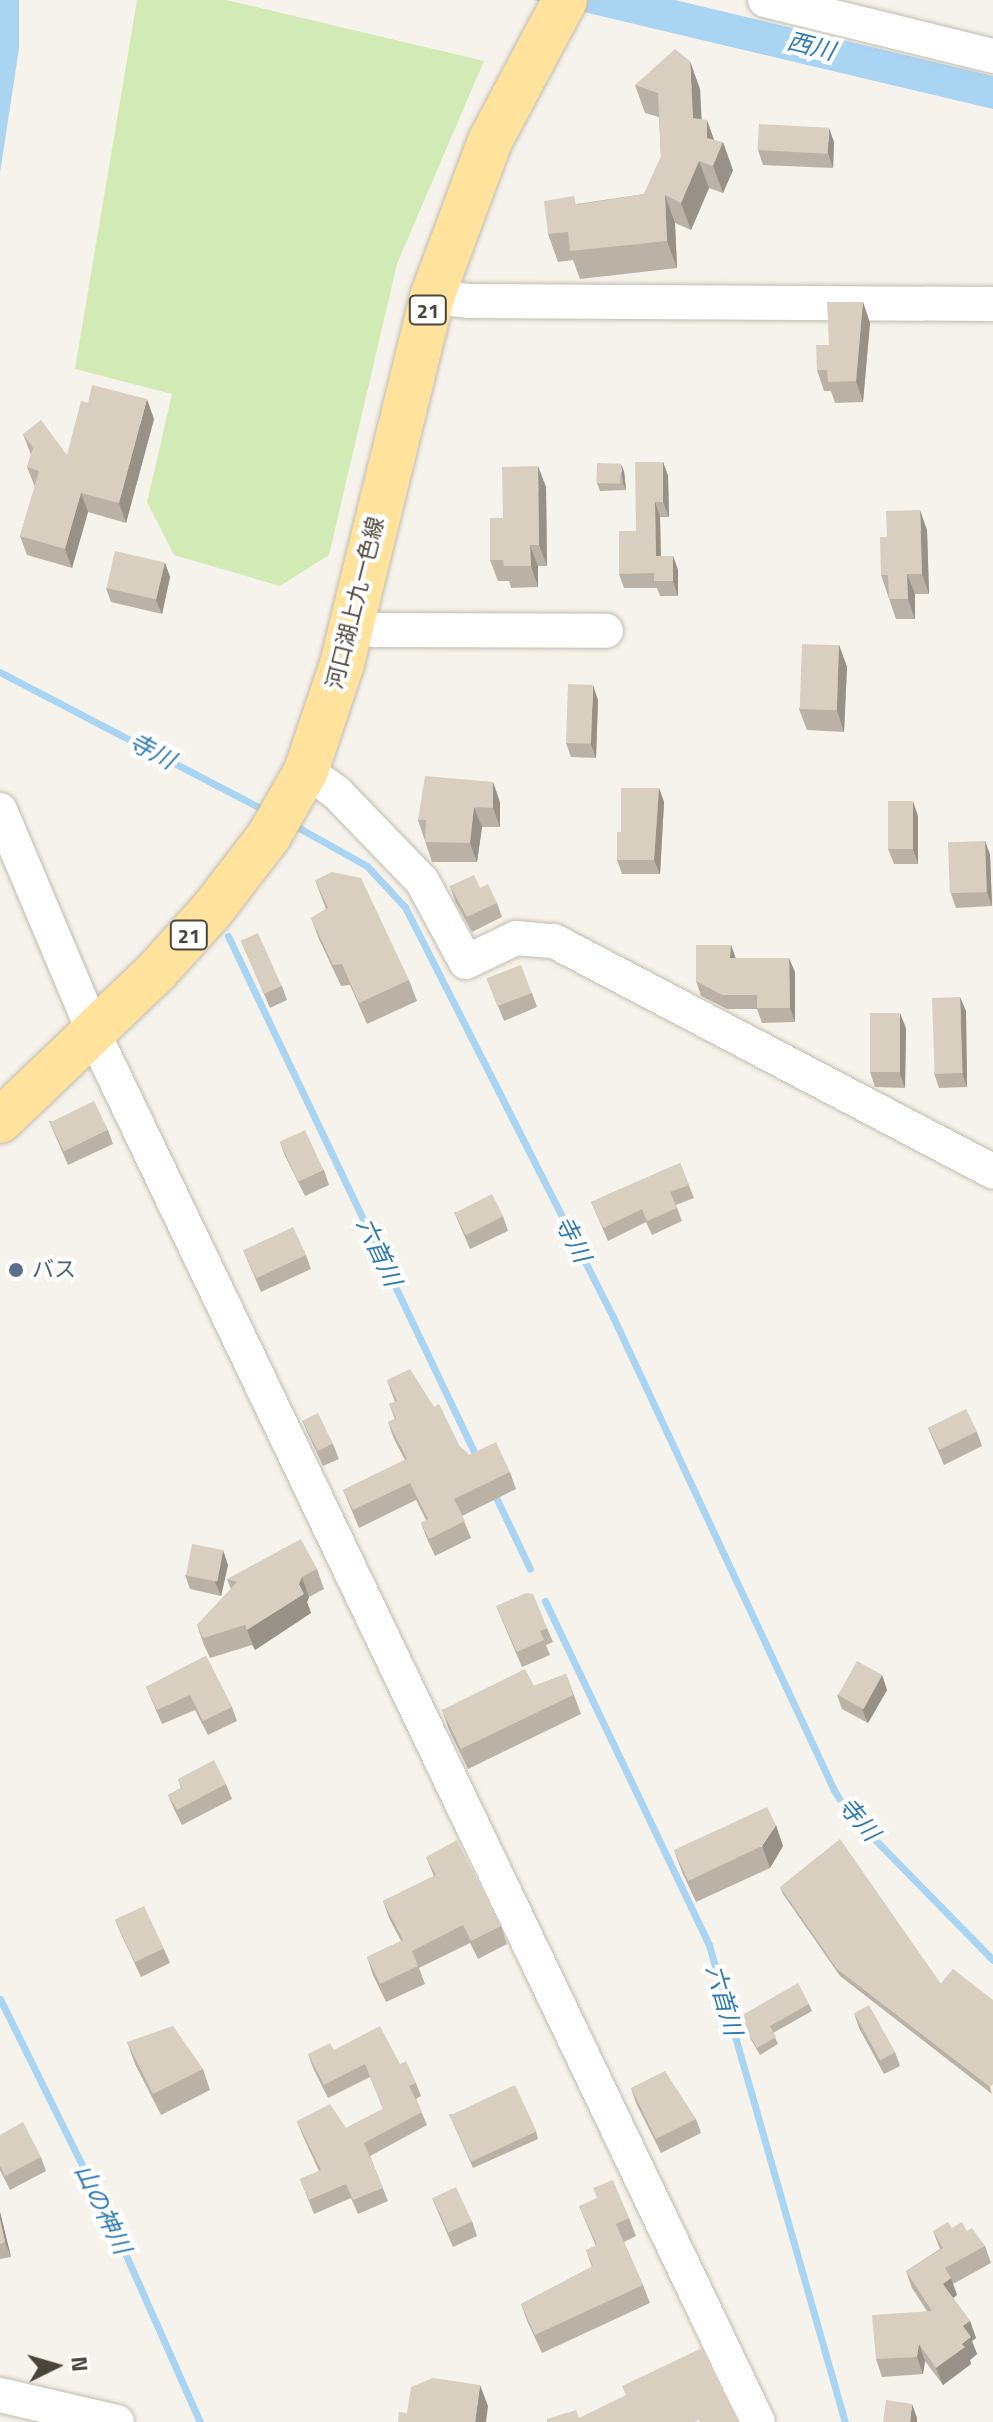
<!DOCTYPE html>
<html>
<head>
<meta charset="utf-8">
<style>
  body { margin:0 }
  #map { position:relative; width:993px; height:2422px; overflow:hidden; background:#f6f3ec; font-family:"Titillium Web","Noto Sans JP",sans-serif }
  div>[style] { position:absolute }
  .green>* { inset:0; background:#d2eab5 }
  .water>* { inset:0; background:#a9d4f2 }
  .stream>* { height:7px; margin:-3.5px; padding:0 3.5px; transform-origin:3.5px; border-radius:3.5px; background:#a9d4f2 }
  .roads { filter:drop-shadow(0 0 2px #c2bbae) drop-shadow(0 0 2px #c2bbae) }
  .minor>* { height:34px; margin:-17px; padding:0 17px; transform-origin:17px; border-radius:17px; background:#fff }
  .major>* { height:44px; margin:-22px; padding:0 22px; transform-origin:22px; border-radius:22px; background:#ffe39c }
  .wall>* { inset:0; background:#bab2a6 }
  .shaded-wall>* { inset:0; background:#979187 }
  .building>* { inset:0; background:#d8cfc1; transform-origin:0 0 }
  .dots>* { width:22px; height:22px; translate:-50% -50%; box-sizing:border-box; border:4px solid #fff; border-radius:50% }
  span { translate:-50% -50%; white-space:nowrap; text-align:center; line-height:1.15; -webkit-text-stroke:8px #fff; paint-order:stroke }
  .shield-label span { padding:2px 6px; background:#fff; border:2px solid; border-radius:6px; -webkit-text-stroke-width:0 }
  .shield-label { font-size:20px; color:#4b4439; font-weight:700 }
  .street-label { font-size:22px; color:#4b4439 }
  .service-label { font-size:22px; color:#4e5e75 }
  .left { translate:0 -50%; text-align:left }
  .water-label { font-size:24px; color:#2e7ab2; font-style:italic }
  .north { position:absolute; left:16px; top:2326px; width:80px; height:80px; -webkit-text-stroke:6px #fff; paint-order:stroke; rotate:85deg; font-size:22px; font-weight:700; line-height:32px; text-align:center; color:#4b4439 }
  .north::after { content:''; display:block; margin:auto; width:28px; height:36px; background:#4b4439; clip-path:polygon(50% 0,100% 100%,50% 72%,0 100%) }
</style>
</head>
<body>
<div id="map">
  <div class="green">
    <div style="clip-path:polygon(137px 0,226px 0,484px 61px,397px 264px,329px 555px,280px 586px,174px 555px,147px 502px,172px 394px,75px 369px)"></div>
  </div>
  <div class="water">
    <div style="clip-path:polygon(0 0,19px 0,19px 48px,0 173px)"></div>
    <div style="clip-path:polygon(533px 0,675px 0,993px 76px,993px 109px)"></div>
  </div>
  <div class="stream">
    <div style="left:0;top:672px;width:300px;rotate:27.6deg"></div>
    <div style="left:292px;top:824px;width:86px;rotate:29.2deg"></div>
    <div style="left:367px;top:866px;width:56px;rotate:47.2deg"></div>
    <div style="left:405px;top:907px;width:460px;rotate:63.1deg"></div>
    <div style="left:613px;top:1317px;width:522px;rotate:64.96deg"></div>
    <div style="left:834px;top:1790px;width:23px;rotate:59deg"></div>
    <div style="left:846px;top:1810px;width:210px;rotate:45.6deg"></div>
    <div style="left:228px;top:936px;width:578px;rotate:64.5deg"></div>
    <div style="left:493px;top:1491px;width:86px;rotate:64.6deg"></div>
    <div style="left:545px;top:1601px;width:381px;rotate:64.5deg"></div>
    <div style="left:709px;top:1945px;width:496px;rotate:74.1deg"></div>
    <div style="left:0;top:1999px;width:273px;rotate:63.7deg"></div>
    <div style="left:121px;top:2244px;width:195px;rotate:66.1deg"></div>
  </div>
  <div class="roads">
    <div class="minor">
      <div style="left:765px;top:0;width:235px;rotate:13.8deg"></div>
      <div style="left:432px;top:297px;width:37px;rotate:6deg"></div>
      <div style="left:469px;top:301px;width:524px;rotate:0.33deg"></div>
      <div style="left:351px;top:625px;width:25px;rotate:12deg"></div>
      <div style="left:375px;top:630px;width:231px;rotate:0.2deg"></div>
      <div style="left:306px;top:771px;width:38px;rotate:35deg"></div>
      <div style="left:337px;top:793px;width:122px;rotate:46deg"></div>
      <div style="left:422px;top:881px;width:92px;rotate:61.5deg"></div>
      <div style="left:466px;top:962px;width:55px;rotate:-25.6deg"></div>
      <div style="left:516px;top:938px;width:38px;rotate:5deg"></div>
      <div style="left:554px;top:941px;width:496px;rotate:27.7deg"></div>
      <div style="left:0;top:810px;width:257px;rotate:67.1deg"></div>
      <div style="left:100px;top:1047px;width:1524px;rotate:64.43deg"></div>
      <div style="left:0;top:2395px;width:120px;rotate:13deg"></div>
    </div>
    <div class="major">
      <div style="left:0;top:1121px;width:216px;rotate:-43.7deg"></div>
      <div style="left:156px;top:972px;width:84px;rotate:-47.9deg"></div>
      <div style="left:212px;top:910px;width:93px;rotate:-52.4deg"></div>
      <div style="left:269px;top:836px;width:75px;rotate:-60.4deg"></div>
      <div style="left:306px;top:771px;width:113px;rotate:-71.4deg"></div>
      <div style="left:342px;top:664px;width:378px;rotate:-76.2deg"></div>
      <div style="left:432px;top:297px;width:166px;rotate:-69.6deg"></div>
      <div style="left:490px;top:141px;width:160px;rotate:-62deg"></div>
    </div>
  </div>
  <div class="wall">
    <div style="clip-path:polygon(635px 85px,700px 89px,701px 119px,733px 170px,723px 193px,709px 188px,691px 230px,675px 223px,677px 268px,580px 279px,573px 260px,558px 262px,548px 234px,577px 204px,644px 194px,661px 157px,659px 117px,645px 113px)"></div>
    <div style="clip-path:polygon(834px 142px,833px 168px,763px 165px,758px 150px)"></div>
    <div style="clip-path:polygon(863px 302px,870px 323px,863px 402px,835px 403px,831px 391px,824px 391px,817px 370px,829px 345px)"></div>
    <div style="clip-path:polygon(154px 419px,126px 523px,88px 512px,72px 568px,27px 555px,20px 536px,35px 487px,27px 467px,31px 455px,23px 434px,67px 455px)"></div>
    <div style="clip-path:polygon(663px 462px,668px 476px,669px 517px,660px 517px,661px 556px,673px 556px,678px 570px,678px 596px,660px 596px,657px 588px,624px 588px,619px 574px)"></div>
    <div style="clip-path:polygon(624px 471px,626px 490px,600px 491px,597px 483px)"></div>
    <div style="clip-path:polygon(546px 487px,547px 566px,538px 566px,538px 587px,511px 588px,509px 581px,498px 581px,490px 560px,503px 518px)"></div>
    <div style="clip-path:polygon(927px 530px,929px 594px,915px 594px,915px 619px,896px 619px,881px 575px,887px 537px)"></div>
    <div style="clip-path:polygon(165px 563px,170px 577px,162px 614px,111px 602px,106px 588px)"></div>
    <div style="clip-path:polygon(839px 645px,847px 667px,844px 732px,807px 730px,799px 709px)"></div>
    <div style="clip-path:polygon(598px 700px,596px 758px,571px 757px,566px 743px)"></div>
    <div style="clip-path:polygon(659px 788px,664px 802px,660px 874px,622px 874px,617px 860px,621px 832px)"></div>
    <div style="clip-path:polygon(500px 802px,500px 827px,482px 827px,477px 862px,432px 862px,418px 820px)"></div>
    <div style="clip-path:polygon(918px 816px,918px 864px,894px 864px,888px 849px)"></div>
    <div style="clip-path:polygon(985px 841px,990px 855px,992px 906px,956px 908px,951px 894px)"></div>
    <div style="clip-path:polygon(315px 880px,409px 980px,417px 1001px,367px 1024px,350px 985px,341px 986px,319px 939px,311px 918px,326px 909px)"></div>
    <div style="clip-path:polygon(450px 886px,480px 888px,497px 903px,502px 917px,472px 932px,455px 901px)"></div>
    <div style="clip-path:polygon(241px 941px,282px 986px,287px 1000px,270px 1008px)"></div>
    <div style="clip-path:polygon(731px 945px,735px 958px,795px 972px,795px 1022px,762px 1023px,757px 1009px,727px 1009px,701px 996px,696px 981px)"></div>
    <div style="clip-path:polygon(487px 979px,532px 993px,537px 1007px,504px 1021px)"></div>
    <div style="clip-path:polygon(966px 1011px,967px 1087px,939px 1088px,934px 1073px)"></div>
    <div style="clip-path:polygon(906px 1028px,905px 1088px,875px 1087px,870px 1072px)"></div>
    <div style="clip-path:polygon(49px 1121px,108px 1130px,113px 1144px,68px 1165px)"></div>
    <div style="clip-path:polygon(280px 1142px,324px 1170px,329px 1185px,305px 1196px,285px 1156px)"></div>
    <div style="clip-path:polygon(680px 1163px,694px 1198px,676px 1205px,682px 1221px,652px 1235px,646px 1222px,608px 1241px,591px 1202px)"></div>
    <div style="clip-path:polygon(454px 1212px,503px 1216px,508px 1231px,470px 1249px)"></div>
    <div style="clip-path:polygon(243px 1250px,306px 1255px,311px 1269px,261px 1292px)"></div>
    <div style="clip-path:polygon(387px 1380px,469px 1455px,510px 1472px,516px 1489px,462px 1516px,471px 1538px,435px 1556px,428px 1541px,421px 1523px,426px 1520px,416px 1500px,359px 1528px,343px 1490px,405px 1460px,394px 1439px,388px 1422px,395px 1419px,389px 1404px,395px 1402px)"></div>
    <div style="clip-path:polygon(302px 1420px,333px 1444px,339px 1459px,323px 1466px,308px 1434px)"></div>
    <div style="clip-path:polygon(928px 1428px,977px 1432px,982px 1446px,944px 1465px)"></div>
    <div style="clip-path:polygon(228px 1565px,221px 1596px,190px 1589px,185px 1575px)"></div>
    <div style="clip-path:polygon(317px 1569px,324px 1589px,309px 1597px,307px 1602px,311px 1613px,255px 1650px,252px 1645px,210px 1658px,204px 1645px,197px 1625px,231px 1589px,227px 1579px)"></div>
    <div style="clip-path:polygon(496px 1606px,547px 1628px,553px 1642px,546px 1645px,550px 1655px,522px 1667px)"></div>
    <div style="clip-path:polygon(206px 1656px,232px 1707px,237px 1721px,208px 1735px,195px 1710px,162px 1724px,146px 1687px)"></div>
    <div style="clip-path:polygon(566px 1674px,581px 1714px,468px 1769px,449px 1730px,442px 1710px,534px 1686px)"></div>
    <div style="clip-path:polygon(882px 1675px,887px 1690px,868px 1723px,842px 1709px,837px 1695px)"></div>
    <div style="clip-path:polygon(178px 1779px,226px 1784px,232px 1799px,182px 1825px,174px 1809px,168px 1795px,181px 1788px)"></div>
    <div style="clip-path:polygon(783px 1846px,770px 1868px,696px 1902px,682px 1872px,674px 1850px)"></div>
    <div style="clip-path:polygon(426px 1857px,501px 1926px,507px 1944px,478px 1959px,470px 1943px,419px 1968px,425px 1984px,386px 2002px,373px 1975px,367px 1957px,401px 1941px,389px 1918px,383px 1901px,434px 1876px)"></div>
    <div style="clip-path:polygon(780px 1887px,941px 1984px,953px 1969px,992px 2094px,840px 1976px,783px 1894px)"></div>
    <div style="clip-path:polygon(115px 1920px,164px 1949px,170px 1963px,141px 1977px,121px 1934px)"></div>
    <div style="clip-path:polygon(809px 2004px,812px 2011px,773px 2033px,778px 2044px,760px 2055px,742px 2024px,739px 2017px)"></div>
    <div style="clip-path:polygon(854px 2013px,895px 2052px,900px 2066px,884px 2074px,859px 2028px)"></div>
    <div style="clip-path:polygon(127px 2042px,203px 2069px,210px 2090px,161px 2115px,135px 2064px)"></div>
    <div style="clip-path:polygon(334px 2050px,400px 2064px,416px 2083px,421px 2096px,416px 2099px,427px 2125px,370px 2156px,388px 2201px,358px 2214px,351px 2198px,314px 2214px,300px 2179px,319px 2171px,302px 2134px,297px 2121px,346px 2128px,383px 2109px,370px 2077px,328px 2098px,313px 2068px,308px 2054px)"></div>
    <div style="clip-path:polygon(631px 2088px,696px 2119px,701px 2133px,661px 2153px,636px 2103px)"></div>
    <div style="clip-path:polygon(449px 2114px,536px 2131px,538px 2139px,473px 2168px)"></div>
    <div style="clip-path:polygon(0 2135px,41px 2157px,46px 2171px,10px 2190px,0 2170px)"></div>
    <div style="clip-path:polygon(432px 2198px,472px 2221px,477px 2236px,453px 2247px)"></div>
    <div style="clip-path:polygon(579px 2206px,629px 2218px,636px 2236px,624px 2242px,643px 2285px,650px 2303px,542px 2353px,528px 2323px,521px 2304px,592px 2267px,586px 2250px,596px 2246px)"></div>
    <div style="clip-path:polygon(0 2212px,11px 2257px,0 2259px)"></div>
    <div style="clip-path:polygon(952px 2228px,967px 2231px,985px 2246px,991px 2263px,953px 2284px,957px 2295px,953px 2298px,970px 2321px,976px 2338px,972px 2341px,977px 2354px,970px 2360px,971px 2364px,943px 2385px,925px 2361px,923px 2374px,882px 2377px,876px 2359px,927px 2311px,912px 2288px,906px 2271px,940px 2249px,933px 2231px)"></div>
  </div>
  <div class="shaded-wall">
    <div style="clip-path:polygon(690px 61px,700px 89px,703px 145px,693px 118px)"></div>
    <div style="clip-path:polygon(707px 120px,717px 148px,723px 142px,733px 170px,723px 193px,713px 166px,707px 138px)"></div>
    <div style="clip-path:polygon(829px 128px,834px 142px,833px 168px,828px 153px)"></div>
    <div style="clip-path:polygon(699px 161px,709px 188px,691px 230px,681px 203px)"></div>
    <div style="clip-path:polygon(665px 195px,675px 223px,677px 268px,667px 241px)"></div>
    <div style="clip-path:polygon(863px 302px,870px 323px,863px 402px,856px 381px)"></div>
    <div style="clip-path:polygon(147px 399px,154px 419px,126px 523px,119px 503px)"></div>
    <div style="clip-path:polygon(663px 462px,668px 476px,669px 517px,663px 502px)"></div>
    <div style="clip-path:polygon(621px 464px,624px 471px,626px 490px,623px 483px)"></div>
    <div style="clip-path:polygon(538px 466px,546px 487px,547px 566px,539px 545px)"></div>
    <div style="clip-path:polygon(81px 493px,88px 512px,72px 568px,65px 549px)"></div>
    <div style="clip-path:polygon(655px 502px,660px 517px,661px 571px,656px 556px)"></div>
    <div style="clip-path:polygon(920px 510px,927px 530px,929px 594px,922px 574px)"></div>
    <div style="clip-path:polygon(530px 545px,538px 566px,538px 587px,531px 566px)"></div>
    <div style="clip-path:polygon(673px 556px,678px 570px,678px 596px,673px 581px)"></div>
    <div style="clip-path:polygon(165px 563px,170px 577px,162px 614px,156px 600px)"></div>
    <div style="clip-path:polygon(907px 574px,915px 594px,915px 619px,908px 599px)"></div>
    <div style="clip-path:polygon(839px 645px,847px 667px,844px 732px,837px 711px)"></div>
    <div style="clip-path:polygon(593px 685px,598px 700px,596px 758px,591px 744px)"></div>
    <div style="clip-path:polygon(493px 782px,500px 802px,500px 827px,493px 808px)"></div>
    <div style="clip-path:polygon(659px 788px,664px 802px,660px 874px,654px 860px)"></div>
    <div style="clip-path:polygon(913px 801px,918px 816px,918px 864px,913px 849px)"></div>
    <div style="clip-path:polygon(474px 807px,482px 827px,477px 862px,470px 843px)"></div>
    <div style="clip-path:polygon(985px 841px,990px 855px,992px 906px,987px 892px)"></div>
    <div style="clip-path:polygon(731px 945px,736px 959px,730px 958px)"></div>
    <div style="clip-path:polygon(789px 958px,795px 972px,795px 1022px,790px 1008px)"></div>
    <div style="clip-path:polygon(960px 997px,966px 1011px,967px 1087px,962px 1073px)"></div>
    <div style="clip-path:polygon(900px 1013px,906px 1028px,905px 1088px,900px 1074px)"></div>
    <div style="clip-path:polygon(223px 1550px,228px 1565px,221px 1596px,215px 1582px)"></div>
    <div style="clip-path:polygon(302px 1577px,309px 1597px,307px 1602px,311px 1613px,255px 1650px,247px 1630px,299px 1584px)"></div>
    <div style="clip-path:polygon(882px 1675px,887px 1690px,868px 1723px,862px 1709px)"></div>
    <div style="clip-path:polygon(776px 1825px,783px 1846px,770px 1868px,762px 1846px)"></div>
    <div style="clip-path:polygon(0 2212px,11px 2257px,5px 2242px,0 2219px)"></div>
    <div style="clip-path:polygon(951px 2278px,957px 2295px,949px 2301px,943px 2284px)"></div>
    <div style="clip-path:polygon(970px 2321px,976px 2338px,972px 2341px,977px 2354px,970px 2360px,971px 2364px,943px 2385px,936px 2368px,962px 2344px,963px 2326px)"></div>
    <div style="clip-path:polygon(919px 2344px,925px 2361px,923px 2374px,917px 2357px)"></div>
    <div style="clip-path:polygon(480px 2385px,488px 2406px,486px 2422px,475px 2422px)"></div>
    <div style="clip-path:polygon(912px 2404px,917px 2418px,917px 2422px,910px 2422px)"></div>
  </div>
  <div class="building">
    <div style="clip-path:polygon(675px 49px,690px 61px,693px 118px,707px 120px,707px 138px,723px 142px,713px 166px,699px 161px,681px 203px,665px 195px,667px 241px,570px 251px,568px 232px,548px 234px,544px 201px,574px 196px,576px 205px,644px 194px,661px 157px,658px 93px,635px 85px)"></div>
    <div style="left:759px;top:124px;width:70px;height:26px;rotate:3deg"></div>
    <div style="clip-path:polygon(827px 302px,863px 302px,856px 381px,828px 382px,827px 370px,817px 370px,816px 345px,829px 345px)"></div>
    <div style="clip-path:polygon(92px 385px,147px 399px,119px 503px,81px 493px,65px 549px,20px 536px,39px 471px,27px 467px,33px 448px,23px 434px,41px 420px,67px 455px,81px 401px,88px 403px)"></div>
    <div style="clip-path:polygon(635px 462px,663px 462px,663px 502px,655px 502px,656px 556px,673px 556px,673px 581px,654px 581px,654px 573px,619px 574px,619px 531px,636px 531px)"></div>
    <div style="left:597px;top:463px;width:24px;height:20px;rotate:2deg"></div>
    <div style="clip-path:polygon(538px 466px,539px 545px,530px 545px,531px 566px,504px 566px,503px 560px,490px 560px,490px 518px,503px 518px,502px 467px)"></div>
    <div style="clip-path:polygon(920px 510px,922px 574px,907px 574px,908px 599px,889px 599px,888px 575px,881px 575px,880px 537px,887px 537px,886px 511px)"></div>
    <div style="left:115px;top:551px;width:51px;height:38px;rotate:13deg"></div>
    <div style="left:802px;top:644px;width:37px;height:65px;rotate:2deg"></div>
    <div style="left:568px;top:684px;width:25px;height:59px;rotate:2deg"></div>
    <div style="clip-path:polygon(425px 776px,493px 782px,493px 808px,474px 807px,470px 843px,425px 842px,426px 820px,418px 820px)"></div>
    <div style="clip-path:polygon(621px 788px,659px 788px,654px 860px,617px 860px,617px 832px,621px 832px)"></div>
    <div style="left:913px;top:801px;width:48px;height:25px;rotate:90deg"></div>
    <div style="left:985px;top:841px;width:51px;height:37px;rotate:88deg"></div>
    <div style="clip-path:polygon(332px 872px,361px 878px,409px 980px,359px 1003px,342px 964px,333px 965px,311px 918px,328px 908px,315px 880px)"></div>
    <div style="clip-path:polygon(474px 875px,480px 888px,488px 884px,497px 903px,467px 917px,450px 886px)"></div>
    <div style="left:258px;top:933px;width:58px;height:19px;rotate:66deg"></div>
    <div style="clip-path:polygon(696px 945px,731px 945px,730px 958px,789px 958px,790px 1008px,757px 1008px,757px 995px,722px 995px,696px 981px)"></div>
    <div style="left:521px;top:965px;width:30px;height:37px;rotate:69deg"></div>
    <div style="left:960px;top:997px;width:76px;height:28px;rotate:88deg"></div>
    <div style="left:870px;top:1013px;width:30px;height:59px"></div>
    <div style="left:94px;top:1101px;width:32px;height:49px;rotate:64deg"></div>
    <div style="left:305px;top:1130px;width:44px;height:28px;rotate:65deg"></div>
    <div style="clip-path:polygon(680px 1163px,689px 1185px,670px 1192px,677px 1208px,647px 1221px,642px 1209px,603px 1228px,591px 1202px)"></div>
    <div style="left:492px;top:1194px;width:25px;height:42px;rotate:63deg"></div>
    <div style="left:293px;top:1227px;width:31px;height:55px;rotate:65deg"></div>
    <div style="clip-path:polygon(410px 1369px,434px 1407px,439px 1404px,460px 1447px,469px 1455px,496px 1442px,510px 1472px,454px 1499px,465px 1521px,429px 1539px,421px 1523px,428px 1519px,410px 1483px,353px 1510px,343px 1490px,407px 1459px,388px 1422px,396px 1418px,389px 1404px,397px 1401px,387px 1380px)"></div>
    <div style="left:966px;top:1409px;width:25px;height:42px;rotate:64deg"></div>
    <div style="left:318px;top:1413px;width:34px;height:17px;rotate:64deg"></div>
    <div style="clip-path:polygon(301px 1539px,317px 1569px,302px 1577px,299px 1584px,304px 1594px,247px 1630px,245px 1625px,203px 1638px,197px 1625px,237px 1582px,227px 1579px)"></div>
    <div style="left:192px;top:1544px;width:32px;height:32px;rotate:11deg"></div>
    <div style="clip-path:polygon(526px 1593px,533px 1594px,547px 1628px,540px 1631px,544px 1640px,517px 1652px,496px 1606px)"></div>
    <div style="clip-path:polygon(206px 1656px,232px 1707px,203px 1721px,190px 1695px,157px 1710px,146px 1687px)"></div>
    <div style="left:857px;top:1661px;width:29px;height:39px;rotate:29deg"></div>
    <div style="clip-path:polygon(525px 1669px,534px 1686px,566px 1674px,573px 1695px,461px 1749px,442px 1710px)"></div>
    <div style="clip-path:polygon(214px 1760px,226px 1784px,177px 1810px,168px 1795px,182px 1788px,178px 1779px)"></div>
    <div style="clip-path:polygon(767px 1807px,776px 1825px,762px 1846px,688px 1881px,674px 1850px)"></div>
    <div style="clip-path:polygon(840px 1839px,941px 1984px,953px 1969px,993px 2000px,993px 2084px,990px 2087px,837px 1969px,780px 1887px)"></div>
    <div style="clip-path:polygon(457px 1840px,501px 1926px,471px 1941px,463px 1925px,412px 1951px,418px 1966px,380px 1984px,367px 1957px,403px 1940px,383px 1901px,436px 1875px,426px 1857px)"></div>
    <div style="left:144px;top:1906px;width:47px;height:32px;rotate:65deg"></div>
    <div style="clip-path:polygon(798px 1983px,809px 2004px,770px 2026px,776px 2037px,757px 2048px,739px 2017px)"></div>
    <div style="left:869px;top:2005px;width:54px;height:17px;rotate:61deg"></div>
    <div style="clip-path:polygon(173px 2026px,203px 2069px,153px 2094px,127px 2042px)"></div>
    <div style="clip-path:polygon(380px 2026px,400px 2064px,406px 2061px,416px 2083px,409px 2086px,422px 2112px,364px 2143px,383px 2188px,353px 2200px,346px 2184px,309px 2200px,300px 2179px,321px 2170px,297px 2121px,330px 2104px,346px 2128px,383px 2109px,365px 2064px,324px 2085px,308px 2054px,330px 2043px,334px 2050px)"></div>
    <div style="clip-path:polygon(665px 2071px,696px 2119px,656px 2139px,631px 2088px)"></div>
    <div style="left:515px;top:2085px;width:51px;height:72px;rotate:65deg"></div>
    <div style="clip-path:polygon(23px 2122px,41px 2157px,5px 2176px,0 2166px,0 2135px)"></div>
    <div style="clip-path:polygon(613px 2180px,629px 2218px,616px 2224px,643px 2285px,535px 2335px,521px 2304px,593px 2266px,586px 2250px,597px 2245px,579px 2206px,597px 2198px,593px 2188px)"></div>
    <div style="left:456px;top:2187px;width:38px;height:26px;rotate:65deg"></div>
    <div style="clip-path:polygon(0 2219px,5px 2242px,0 2244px)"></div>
    <div style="clip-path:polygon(948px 2222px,952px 2228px,962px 2222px,967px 2231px,972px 2228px,985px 2246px,945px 2268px,951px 2278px,943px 2284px,970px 2321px,963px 2326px,971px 2337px,962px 2344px,965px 2347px,936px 2368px,919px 2344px,917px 2357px,876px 2359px,872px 2315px,932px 2311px,906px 2271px,943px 2248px,933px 2231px)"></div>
    <div style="clip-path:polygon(702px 2348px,740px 2422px,700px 2422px,699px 2420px,694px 2422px,547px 2422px,547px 2419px,576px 2410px,579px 2418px,626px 2395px,622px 2386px)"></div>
    <div style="clip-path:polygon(433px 2378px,480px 2385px,475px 2422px,398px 2422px,399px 2412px,407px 2413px,411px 2387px)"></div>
    <div style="clip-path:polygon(886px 2400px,912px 2404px,910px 2422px,883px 2422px)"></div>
  </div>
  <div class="dots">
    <div style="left:16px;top:1270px;background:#5c6f8a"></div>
  </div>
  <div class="shield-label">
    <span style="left:428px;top:310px">21</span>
    <span style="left:189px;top:935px">21</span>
  </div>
  <div class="street-label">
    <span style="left:355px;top:603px;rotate:-76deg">河口湖上九一色線</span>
  </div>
  <div class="service-label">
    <span class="left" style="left:32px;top:1270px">バス</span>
  </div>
  <div class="water-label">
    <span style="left:811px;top:46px;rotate:14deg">西川</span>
    <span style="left:152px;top:751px;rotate:28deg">寺川</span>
    <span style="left:573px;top:1239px;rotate:63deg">寺川</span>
    <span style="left:379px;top:1252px;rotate:65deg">六首川</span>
    <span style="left:859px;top:1819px;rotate:50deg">寺川</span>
    <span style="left:724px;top:2000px;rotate:74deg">六首川</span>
    <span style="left:103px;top:2209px;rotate:64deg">山の神川</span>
  </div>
  <div class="north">N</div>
</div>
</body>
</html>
